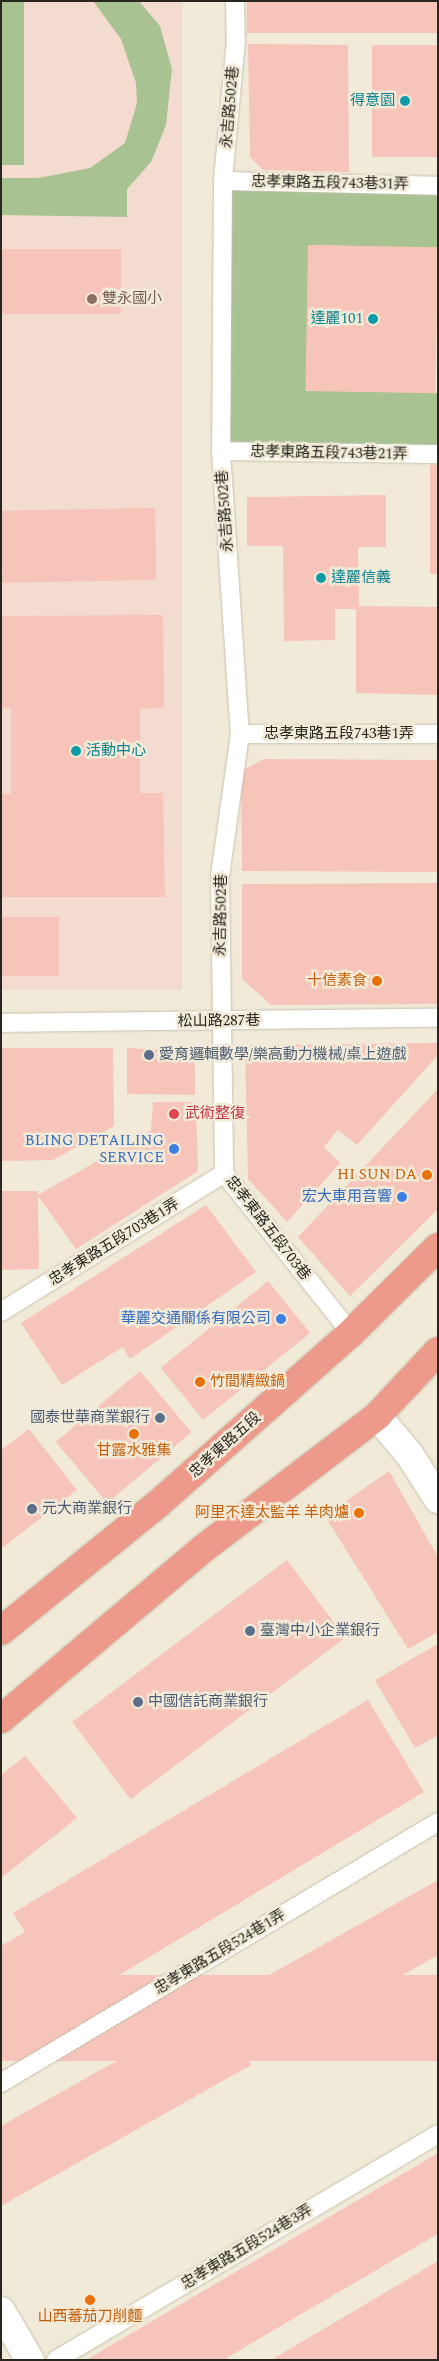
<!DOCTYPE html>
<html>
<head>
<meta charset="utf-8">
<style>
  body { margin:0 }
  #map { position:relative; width:439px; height:2361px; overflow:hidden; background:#f1ead8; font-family:Spectral,"Noto Sans TC",serif }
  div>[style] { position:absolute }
  .education>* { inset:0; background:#f3dbd0; transform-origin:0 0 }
  .green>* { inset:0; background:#a8c292; transform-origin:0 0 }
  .building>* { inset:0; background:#f6c4b9; transform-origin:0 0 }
  .roads { filter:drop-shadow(0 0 1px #c7c1af) drop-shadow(0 0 1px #c7c1af) }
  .lane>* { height:18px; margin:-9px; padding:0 9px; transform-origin:9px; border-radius:9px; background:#fff }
  .street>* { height:28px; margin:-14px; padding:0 14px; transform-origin:14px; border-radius:14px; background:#fff }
  .primary>* { height:28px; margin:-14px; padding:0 14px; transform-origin:14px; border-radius:14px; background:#ed9a8b }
  .dots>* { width:14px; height:14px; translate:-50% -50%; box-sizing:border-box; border:2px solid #f1ead8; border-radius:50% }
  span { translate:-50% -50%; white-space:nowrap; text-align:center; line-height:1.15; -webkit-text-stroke:5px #f1ead8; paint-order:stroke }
  .culture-label { font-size:15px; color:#0d838f }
  .right { translate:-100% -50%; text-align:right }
  .left { translate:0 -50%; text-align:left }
  .street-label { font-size:15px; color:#28261f }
  .education-label { font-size:15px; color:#785e54 }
  .food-label { font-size:15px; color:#c56008 }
  .service-label { font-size:15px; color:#4e5e75 }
  .health-label { font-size:15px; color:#be3a42 }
  .shop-label { font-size:15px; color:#366cbe }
  .frame { position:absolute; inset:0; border:2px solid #28261f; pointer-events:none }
</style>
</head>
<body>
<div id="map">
  <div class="education">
    <div style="left:1px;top:1px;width:181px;height:989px"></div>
  </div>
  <div class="green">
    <div style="left:1px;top:1px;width:23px;height:164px"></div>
    <div style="clip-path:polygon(93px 1px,139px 1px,160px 26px,172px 69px,166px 125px,151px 162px,127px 189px,127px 217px,1px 215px,1px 178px,38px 178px,90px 168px,125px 143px,137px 103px,136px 83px,121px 39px)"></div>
    <div style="clip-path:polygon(228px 185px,438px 190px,438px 248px,309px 245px,307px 390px,438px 393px,438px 450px,225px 447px)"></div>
  </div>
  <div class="building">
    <div style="left:247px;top:1px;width:191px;height:32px"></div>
    <div style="clip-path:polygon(248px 44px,348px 45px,349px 172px,263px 170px,250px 157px)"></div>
    <div style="left:372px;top:45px;width:66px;height:112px"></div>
    <div style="left:308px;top:245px;width:130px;height:146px;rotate:1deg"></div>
    <div style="left:1px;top:249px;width:120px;height:65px"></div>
    <div style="left:430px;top:465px;width:8px;height:109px"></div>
    <div style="clip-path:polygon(386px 495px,386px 547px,358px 547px,359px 606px,438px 607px,438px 695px,356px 693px,356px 609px,335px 609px,335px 640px,284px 641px,283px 546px,247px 546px,247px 497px)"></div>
    <div style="left:155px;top:508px;width:72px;height:154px;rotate:89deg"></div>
    <div style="clip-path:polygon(163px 615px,164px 708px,140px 709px,140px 793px,163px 793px,165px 897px,1px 897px,1px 794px,11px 794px,11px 708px,1px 709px,1px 616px)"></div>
    <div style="clip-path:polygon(264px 759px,438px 760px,438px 872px,242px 871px,241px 771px)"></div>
    <div style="clip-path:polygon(438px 883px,438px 1004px,271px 1005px,242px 979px,242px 884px)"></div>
    <div style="left:1px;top:917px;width:58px;height:59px"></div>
    <div style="clip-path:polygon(438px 1043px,438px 1055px,357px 1145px,338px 1130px,324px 1147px,340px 1163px,287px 1222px,248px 1179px,245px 1045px)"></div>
    <div style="clip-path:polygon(1px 1048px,113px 1048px,114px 1126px,53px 1160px,1px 1161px)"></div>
    <div style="clip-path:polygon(127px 1048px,188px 1051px,195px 1065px,195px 1095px,127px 1094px)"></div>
    <div style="clip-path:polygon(438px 1089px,438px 1209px,350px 1296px,298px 1237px)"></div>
    <div style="clip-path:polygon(153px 1102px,196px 1102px,198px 1171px,76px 1249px,38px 1196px,39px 1269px,1px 1270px,1px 1191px,38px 1191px,38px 1195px,151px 1130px)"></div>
    <div style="clip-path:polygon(206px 1205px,256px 1272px,130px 1359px,123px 1347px,62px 1385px,21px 1323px)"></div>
    <div style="left:268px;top:1281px;width:67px;height:138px;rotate:51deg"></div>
    <div style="left:140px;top:1371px;width:80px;height:110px;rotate:50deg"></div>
    <div style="clip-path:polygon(29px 1429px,77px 1490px,1px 1549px,1px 1450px)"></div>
    <div style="clip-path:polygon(389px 1471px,438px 1557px,438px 1632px,408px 1649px,325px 1516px)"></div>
    <div style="left:287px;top:1560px;width:97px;height:269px;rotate:53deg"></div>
    <div style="clip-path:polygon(438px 1644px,438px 1735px,415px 1748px,375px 1680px)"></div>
    <div style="clip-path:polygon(368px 1700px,424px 1792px,1px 2046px,1px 1946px,25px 1932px,13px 1913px)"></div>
    <div style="clip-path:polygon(25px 1756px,77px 1818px,1px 1878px,1px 1775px)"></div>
    <div style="clip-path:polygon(438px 1880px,438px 1955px,249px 2061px,251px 2065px,1px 2206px,1px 2126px)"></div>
    <div style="left:438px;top:1975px;width:86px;height:506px;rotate:90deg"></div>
    <div style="clip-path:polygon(438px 2153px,438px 2234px,407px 2252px,223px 2360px,86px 2360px)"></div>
    <div style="clip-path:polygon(438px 2261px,438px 2360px,271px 2360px,393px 2288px)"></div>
  </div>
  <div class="roads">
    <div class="lane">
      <div style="left:235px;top:1px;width:39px;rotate:89deg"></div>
      <div style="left:236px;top:40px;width:142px;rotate:95.3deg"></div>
      <div style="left:223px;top:181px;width:270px;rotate:90.4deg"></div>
      <div style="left:221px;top:451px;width:284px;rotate:86.2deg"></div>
      <div style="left:240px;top:734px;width:143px;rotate:98deg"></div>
      <div style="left:220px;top:876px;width:297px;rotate:89.2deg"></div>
      <div style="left:224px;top:1173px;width:204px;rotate:51.6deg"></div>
      <div style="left:223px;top:181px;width:215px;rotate:1.3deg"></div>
      <div style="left:221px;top:451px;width:217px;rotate:0.8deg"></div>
      <div style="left:240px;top:734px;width:198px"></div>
      <div style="left:1px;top:1023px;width:437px;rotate:-0.7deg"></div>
      <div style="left:1px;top:1312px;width:263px;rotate:-31.9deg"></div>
      <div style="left:1px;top:2083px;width:509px;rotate:-30.85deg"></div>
      <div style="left:56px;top:2360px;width:444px;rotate:-30.6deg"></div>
    </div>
    <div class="street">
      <div style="left:377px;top:1416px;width:50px;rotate:49.9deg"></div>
      <div style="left:409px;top:1454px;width:54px;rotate:57.2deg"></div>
      <div style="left:1px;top:2311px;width:57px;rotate:59.4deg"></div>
    </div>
    <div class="primary">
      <div style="left:1px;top:1631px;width:203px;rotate:-39deg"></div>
      <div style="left:159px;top:1503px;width:256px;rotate:-41.5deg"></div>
      <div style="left:351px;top:1333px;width:122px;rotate:-44.7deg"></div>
      <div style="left:1px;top:1719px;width:265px;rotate:-40.1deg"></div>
      <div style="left:204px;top:1548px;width:218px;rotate:-37.3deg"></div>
      <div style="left:377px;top:1416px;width:89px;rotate:-46.8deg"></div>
    </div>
  </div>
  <div class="dots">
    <div style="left:405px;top:101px;background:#0f9aa8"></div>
    <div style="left:92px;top:299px;background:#8d6e63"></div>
    <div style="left:373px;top:319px;background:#0f9aa8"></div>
    <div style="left:321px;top:578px;background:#0f9aa8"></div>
    <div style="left:76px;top:751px;background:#0f9aa8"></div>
    <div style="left:377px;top:981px;background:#e8710a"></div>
    <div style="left:149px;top:1055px;background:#5c6f8a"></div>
    <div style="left:174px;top:1114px;background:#e0444e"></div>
    <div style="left:174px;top:1149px;background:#3f7fe0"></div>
    <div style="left:427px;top:1175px;background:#e8710a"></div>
    <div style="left:402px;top:1197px;background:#3f7fe0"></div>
    <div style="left:281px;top:1319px;background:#3f7fe0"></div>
    <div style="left:200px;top:1382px;background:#e8710a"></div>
    <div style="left:160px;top:1418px;background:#5c6f8a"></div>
    <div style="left:134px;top:1434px;background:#e8710a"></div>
    <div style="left:32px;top:1509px;background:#5c6f8a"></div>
    <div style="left:359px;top:1513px;background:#e8710a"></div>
    <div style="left:250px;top:1631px;background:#5c6f8a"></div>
    <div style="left:138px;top:1702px;background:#5c6f8a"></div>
    <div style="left:90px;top:2300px;background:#e8710a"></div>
  </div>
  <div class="culture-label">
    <span class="right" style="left:395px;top:101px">得意園</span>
    <span class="right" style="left:363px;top:319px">達麗101</span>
    <span class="left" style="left:331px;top:578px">達麗信義</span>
    <span class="left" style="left:86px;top:751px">活動中心</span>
  </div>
  <div class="street-label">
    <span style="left:230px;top:107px;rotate:-85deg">永吉路502巷</span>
    <span style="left:330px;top:183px;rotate:1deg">忠孝東路五段743巷31弄</span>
    <span style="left:329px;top:453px;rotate:1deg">忠孝東路五段743巷21弄</span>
    <span style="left:225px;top:511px;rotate:-94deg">永吉路502巷</span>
    <span style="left:339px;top:734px">忠孝東路五段743巷1弄</span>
    <span style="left:221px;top:915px;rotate:-89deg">永吉路502巷</span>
    <span style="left:219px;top:1021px;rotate:-1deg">松山路287巷</span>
    <span style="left:268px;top:1228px;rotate:52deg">忠孝東路五段703巷</span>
    <span style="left:114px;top:1242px;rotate:-32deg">忠孝東路五段703巷1弄</span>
    <span style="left:225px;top:1445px;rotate:-42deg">忠孝東路五段</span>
    <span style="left:220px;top:1952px;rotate:-31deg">忠孝東路五段524巷1弄</span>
    <span style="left:247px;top:2247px;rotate:-31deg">忠孝東路五段524巷3弄</span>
  </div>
  <div class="education-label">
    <span class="left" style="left:102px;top:299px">雙永國小</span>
  </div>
  <div class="food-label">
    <span class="right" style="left:367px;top:981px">十信素食</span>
    <span class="right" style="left:417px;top:1175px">HI SUN DA</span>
    <span class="left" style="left:210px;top:1382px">竹間精緻鍋</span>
    <span style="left:134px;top:1451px">甘露水雅集</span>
    <span class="right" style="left:349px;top:1513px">阿里不達太監羊 羊肉爐</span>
    <span style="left:90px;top:2317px">山西蕃茄刀削麵</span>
  </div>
  <div class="service-label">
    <span class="left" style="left:159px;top:1055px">愛育邏輯數學/樂高動力機械/桌上遊戲</span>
    <span class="right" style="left:150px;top:1418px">國泰世華商業銀行</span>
    <span class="left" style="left:42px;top:1509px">元大商業銀行</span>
    <span class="left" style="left:260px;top:1631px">臺灣中小企業銀行</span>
    <span class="left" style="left:148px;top:1702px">中國信託商業銀行</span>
  </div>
  <div class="health-label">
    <span class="left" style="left:185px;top:1114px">武術整復</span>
  </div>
  <div class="shop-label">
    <span class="right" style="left:164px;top:1149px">BLING DETAILING<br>SERVICE</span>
    <span class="right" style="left:392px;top:1197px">宏大車用音響</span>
    <span class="right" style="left:271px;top:1319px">華麗交通關係有限公司</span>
  </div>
  <div class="frame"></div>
</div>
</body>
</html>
